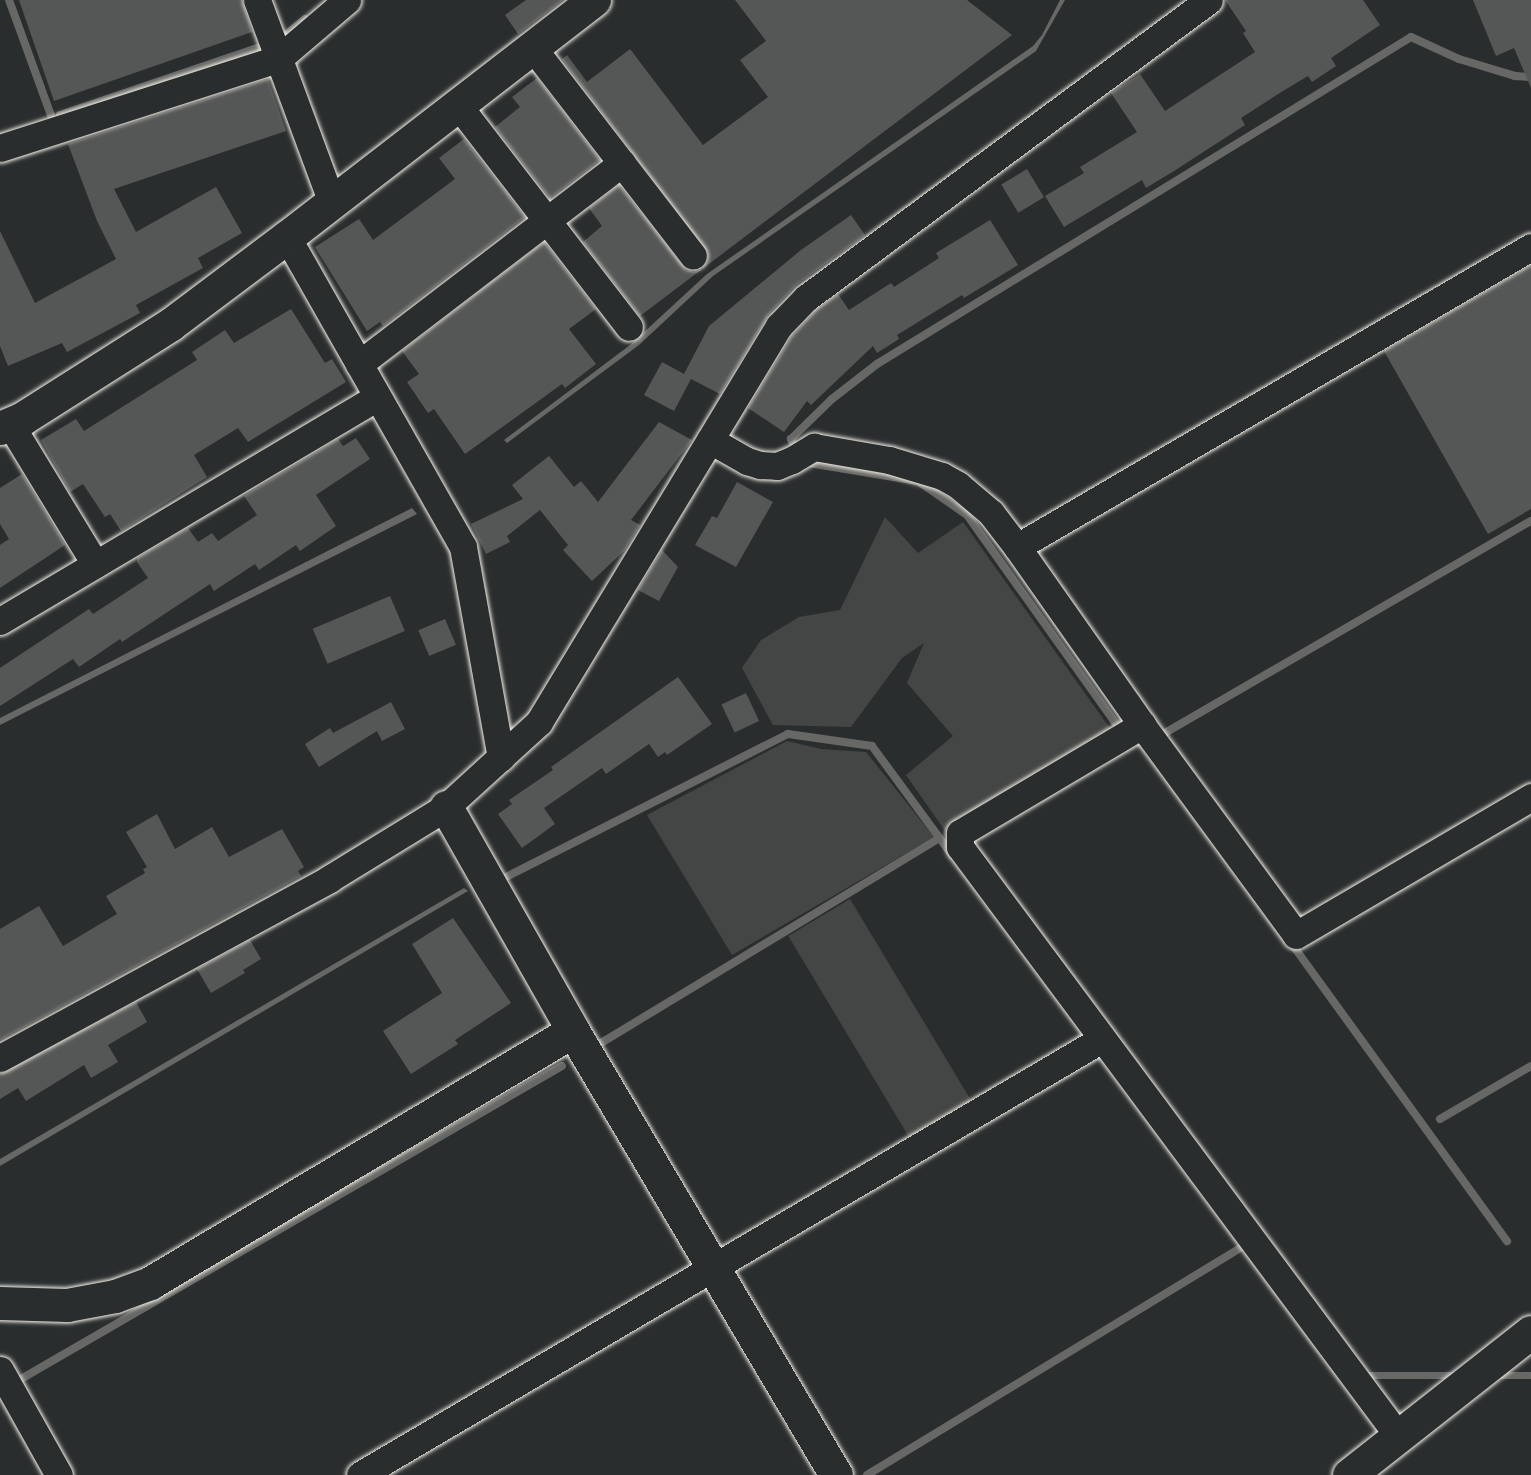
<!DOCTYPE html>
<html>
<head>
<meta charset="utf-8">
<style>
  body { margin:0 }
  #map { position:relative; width:1531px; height:1475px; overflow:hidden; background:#2a2d2e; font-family:"Indie Flower",sans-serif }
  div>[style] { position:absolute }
  .green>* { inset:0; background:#444645; transform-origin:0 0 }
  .water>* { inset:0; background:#676866; transform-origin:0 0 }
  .stream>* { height:8px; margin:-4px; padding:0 4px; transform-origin:4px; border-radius:4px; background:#676866 }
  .building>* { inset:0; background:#555756; transform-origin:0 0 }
  .roads { filter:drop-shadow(0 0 2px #f4f1e8) drop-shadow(0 0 2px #f4f1e8) }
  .minor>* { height:27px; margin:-13.5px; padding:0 13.5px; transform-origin:13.5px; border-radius:13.5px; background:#2a2d2e }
  .tertiary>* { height:33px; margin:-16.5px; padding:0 16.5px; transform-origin:16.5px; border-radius:16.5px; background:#2a2d2e }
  span { translate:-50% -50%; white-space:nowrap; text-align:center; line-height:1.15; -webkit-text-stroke:6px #2a2d2e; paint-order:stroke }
</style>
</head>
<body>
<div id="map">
  <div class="green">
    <div style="clip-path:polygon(885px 517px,918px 553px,963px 522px,1114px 734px,948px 835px,906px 775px,953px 736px,907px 683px,924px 643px,902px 658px,851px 727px,773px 725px,742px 668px,761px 640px,799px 617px,840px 610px)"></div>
    <div style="clip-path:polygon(787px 741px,821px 749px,866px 752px,934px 837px,732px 955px,647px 815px)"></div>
    <div style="left:850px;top:899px;width:237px;height:72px;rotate:59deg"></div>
  </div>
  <div class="water">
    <div style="clip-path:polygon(1060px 0,1065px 0,1036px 51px,713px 276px,639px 345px,507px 443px,504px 440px,630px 345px,707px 274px,1033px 46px,1042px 35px)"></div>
    <div style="clip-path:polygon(412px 508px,417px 514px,0 725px,0 718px)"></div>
    <div style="clip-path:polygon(464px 888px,468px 891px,0 1166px,0 1159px)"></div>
    <div style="left:1531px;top:1372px;width:7px;height:163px;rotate:90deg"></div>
  </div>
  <div class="stream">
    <div style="left:9px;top:0;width:126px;rotate:70deg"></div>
    <div style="left:284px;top:36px;width:27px;rotate:-39deg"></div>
    <div style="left:60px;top:115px;width:208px;rotate:-18.8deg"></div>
    <div style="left:794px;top:446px;width:8px;rotate:-113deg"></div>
    <div style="left:791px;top:439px;width:57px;rotate:-44.3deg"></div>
    <div style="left:832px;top:399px;width:57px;rotate:-37.9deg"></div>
    <div style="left:877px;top:364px;width:626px;rotate:-31.48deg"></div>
    <div style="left:1411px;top:37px;width:53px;rotate:24.6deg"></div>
    <div style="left:1459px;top:59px;width:59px;rotate:16.9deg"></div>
    <div style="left:1515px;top:76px;width:16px;rotate:4deg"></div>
    <div style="left:809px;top:463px;width:110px;rotate:9.4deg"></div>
    <div style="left:918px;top:481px;width:60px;rotate:34.8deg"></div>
    <div style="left:967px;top:515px;width:265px;rotate:54.5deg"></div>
    <div style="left:1158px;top:737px;width:431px;rotate:-30.1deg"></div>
    <div style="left:506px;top:877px;width:316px;rotate:-26.9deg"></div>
    <div style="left:788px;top:734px;width:85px;rotate:8.1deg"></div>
    <div style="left:872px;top:746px;width:135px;rotate:53.7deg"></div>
    <div style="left:1289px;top:940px;width:372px;rotate:54.1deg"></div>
    <div style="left:601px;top:1043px;width:396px;rotate:-31.2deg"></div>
    <div style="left:1440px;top:1119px;width:105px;rotate:-30.2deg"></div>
    <div style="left:14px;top:1383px;width:633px;rotate:-30.05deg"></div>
    <div style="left:867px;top:1475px;width:441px;rotate:-31.3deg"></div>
  </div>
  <div class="building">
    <div style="clip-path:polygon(19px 0,242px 0,252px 32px,54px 101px)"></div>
    <div style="clip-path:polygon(526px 0,563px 0,518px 34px,505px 15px)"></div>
    <div style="clip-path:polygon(735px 0,967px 0,1012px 35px,640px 316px,583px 242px,602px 226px,589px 208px,619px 185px,686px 270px,694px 272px,702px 269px,708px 261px,708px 253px,562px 59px,567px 55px,587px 82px,630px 49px,703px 145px,768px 97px,740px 60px,766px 41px)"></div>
    <div style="clip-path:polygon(1225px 0,1363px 0,1380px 25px,1331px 58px,1336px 66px,1312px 82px,1308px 76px,1278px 94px,1241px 118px,1245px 125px,1174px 171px,1146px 188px,1142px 180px,1064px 227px,1045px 196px,1084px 173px,1080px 167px,1137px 132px,1111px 93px,1140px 74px,1165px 111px,1255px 52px,1243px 33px,1246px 31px)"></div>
    <div style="clip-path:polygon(1473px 0,1531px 0,1531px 88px,1514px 48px,1496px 56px)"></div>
    <div style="clip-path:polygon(537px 78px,600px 160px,550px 198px,495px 127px,520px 107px,512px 97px)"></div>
    <div style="clip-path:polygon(268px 79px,286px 131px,114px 189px,136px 232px,216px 187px,242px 233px,198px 258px,203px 268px,136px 305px,140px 313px,67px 352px,62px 343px,8px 366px,0 346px,0 231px,35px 303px,116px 259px,97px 221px,68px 144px)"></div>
    <div style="clip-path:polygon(464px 139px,525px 217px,383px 326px,380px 322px,367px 331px,315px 247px,359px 219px,373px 240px,455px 179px,439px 158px)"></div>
    <div style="left:1027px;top:169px;width:33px;height:30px;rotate:59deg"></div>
    <div style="clip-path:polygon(851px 215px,865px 235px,796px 285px,768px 315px,720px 394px,691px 379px,674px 411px,644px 395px,662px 362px,684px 374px,709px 326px,801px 250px)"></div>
    <div style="clip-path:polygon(990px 220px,1018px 265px,964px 298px,962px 295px,897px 335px,899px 339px,877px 353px,873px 346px,811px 405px,807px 401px,784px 432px,748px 408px,792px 336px,816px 310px,838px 294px,849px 310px,891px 283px,894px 287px,939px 258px,936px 253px)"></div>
    <div style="clip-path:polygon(544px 242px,596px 309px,569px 329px,596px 364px,565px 388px,562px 384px,465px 454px,434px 409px,428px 413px,407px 382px,419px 374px,402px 351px)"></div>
    <div style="clip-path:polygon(1531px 265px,1531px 509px,1488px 534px,1384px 351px)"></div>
    <div style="clip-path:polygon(291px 309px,325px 363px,332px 359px,346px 382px,248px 442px,238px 428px,194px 455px,207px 477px,121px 531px,110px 514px,105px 517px,83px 484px,70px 492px,41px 440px,76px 419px,84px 431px,197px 360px,192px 352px,225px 330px,234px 343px)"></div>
    <div style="clip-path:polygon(659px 422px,692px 440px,631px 520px,640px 525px,624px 551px,592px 581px,563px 550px,568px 545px,540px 510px,507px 536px,510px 542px,486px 554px,471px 524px,523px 499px,512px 485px,549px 456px,574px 487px,581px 481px,598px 502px)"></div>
    <div style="clip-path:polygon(356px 438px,370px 459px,316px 495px,336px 526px,300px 551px,296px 545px,259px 570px,255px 564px,214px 591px,210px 584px,122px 642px,120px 639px,79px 667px,73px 659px,0 706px,0 668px,89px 609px,93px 614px,148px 578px,137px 562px,137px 558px,188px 528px,198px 542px,212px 533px,218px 541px,257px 515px,244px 496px,338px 439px,343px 446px)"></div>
    <div style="clip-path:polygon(22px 474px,65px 545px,0 588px,0 545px,9px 539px,0 524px,0 488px)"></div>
    <div style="clip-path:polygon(737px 482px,773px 502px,736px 567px,695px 545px,712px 516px,717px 518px)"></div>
    <div style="clip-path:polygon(662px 550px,678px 567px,659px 601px,638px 590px)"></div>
    <div style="left:390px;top:596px;width:38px;height:84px;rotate:67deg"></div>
    <div style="left:445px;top:619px;width:28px;height:29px;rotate:67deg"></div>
    <div style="clip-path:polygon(678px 677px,712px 724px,667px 755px,665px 752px,658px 757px,649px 744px,606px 774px,602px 768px,544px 808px,555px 824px,522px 848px,498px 814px,512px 804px,509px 800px,553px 770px,551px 767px)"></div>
    <div style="left:746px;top:693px;width:31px;height:27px;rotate:65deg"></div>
    <div style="clip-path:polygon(391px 702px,405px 729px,382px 741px,377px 731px,319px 767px,305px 744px,330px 728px,333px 733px)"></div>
    <div style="clip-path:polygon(157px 814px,175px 849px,212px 827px,229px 857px,282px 829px,304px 867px,298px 871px,301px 876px,0 1040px,0 929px,39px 906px,63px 946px,117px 914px,106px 896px,145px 873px,143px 869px,147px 867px,126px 832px)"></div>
    <div style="clip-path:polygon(453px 918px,511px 1003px,455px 1040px,458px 1044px,411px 1074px,383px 1031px,442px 993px,412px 944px)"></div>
    <div style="clip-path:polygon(250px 940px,261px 959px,243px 970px,245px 973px,211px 993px,197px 969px)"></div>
    <div style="clip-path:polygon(136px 1002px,147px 1022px,108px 1045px,118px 1062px,91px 1078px,84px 1065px,26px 1101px,18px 1088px,0 1099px,0 1074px)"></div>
  </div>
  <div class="roads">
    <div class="minor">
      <div style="left:257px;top:0;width:216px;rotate:69.7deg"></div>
      <div style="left:533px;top:48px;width:262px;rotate:52.4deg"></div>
      <div style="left:458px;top:105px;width:280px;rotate:52.4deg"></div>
      <div style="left:0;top:148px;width:292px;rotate:-17.8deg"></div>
      <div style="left:278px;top:59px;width:91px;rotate:-40.5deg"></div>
      <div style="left:287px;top:237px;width:356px;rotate:60.4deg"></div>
      <div style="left:463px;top:547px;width:214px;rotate:79.8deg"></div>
      <div style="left:359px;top:364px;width:331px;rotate:-37.4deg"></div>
      <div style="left:10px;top:424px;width:164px;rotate:58.7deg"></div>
      <div style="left:710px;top:440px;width:43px;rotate:29.6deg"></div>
      <div style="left:747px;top:461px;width:14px;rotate:17deg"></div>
      <div style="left:760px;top:465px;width:17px;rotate:3deg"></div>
      <div style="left:777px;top:466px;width:16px;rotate:-22deg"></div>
      <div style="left:792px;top:460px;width:26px;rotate:-31deg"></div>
      <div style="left:814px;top:447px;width:76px;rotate:9.8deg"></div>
      <div style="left:889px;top:460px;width:55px;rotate:16.8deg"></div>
      <div style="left:942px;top:476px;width:18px;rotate:29deg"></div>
      <div style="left:958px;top:485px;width:43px;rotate:40.3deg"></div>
      <div style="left:991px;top:513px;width:43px;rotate:52.6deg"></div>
      <div style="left:1017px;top:547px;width:218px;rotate:54.9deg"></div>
      <div style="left:1017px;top:547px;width:595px;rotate:-30.27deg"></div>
      <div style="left:0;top:621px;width:439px;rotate:-30.7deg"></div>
      <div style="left:0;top:1058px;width:375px;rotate:-28.5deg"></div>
      <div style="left:329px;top:879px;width:137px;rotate:-31.6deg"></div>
      <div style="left:446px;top:807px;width:126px;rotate:-42.4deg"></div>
      <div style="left:539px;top:722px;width:463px;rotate:-58.8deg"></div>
      <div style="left:779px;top:326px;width:39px;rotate:-46deg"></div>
      <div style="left:806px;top:298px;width:501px;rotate:-36.48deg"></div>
      <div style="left:0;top:1370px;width:120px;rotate:60.7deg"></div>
      <div style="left:1399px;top:1437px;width:735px;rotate:-126.65deg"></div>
      <div style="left:960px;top:847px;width:14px;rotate:-90deg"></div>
      <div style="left:960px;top:833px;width:212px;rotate:-30.7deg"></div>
      <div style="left:1142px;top:725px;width:260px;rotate:53.7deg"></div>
      <div style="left:1296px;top:935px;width:273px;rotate:-30.4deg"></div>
      <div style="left:360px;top:1475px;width:861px;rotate:-30.44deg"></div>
    </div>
    <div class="tertiary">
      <div style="left:0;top:428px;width:25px;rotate:-23deg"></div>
      <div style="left:23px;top:418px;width:175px;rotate:-32.4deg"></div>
      <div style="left:171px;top:324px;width:145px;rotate:-36.9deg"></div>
      <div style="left:287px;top:237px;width:388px;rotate:-37.7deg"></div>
      <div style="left:446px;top:807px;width:257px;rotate:60.4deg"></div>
      <div style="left:573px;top:1031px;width:516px;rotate:59.36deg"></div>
      <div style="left:0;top:1303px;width:67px;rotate:1.7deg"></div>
      <div style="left:67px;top:1305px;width:49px;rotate:-10.6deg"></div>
      <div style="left:115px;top:1296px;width:37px;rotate:-20deg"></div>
      <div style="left:150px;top:1283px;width:492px;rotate:-30.8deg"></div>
      <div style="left:1349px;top:1475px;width:231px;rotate:-38.2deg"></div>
    </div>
  </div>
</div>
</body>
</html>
